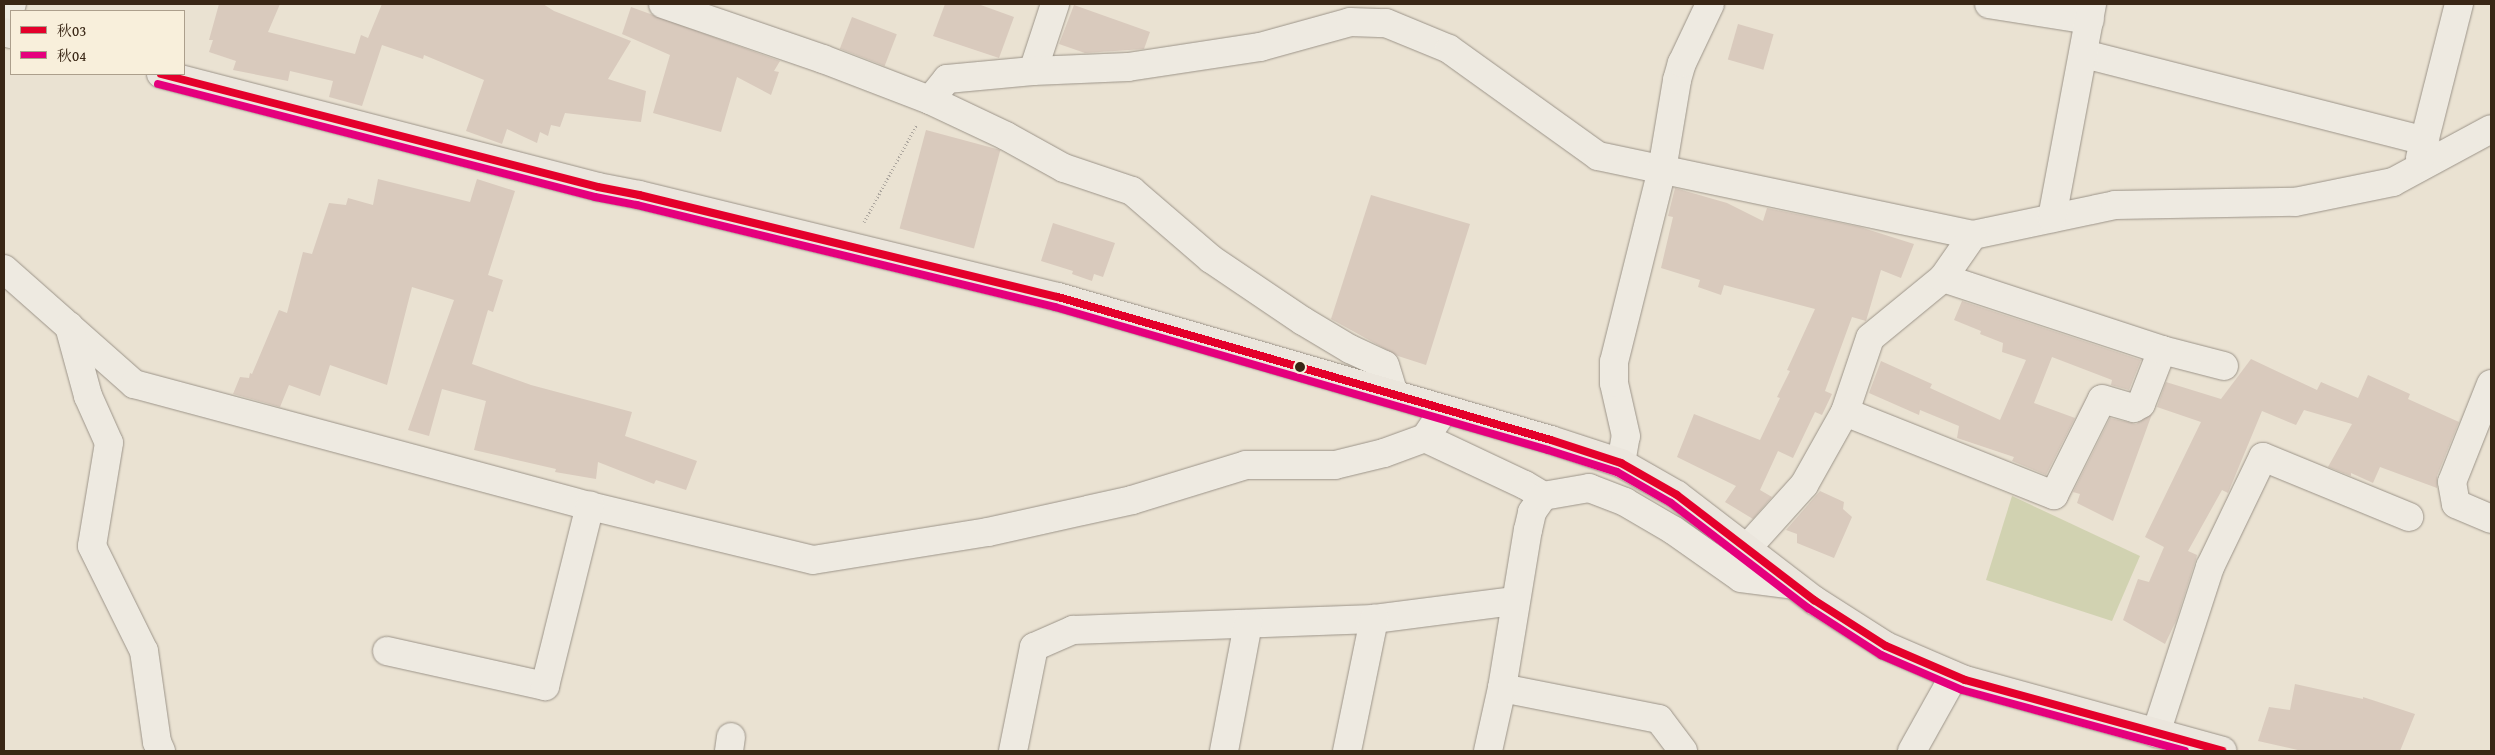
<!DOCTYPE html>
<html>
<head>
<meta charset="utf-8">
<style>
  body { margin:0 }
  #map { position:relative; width:2495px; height:755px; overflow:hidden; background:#eae2d2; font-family:"Gentium Book Plus","Noto Serif JP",serif }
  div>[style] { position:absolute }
  .green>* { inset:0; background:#d1d2b1 }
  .building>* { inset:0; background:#d9cabd; transform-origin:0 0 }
  .path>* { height:3px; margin-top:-1.5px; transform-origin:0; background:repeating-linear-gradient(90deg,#ada79f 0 1px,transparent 0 3.5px) }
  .roads { filter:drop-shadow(0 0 1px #9c9489) drop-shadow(0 0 1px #9c9489) }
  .minor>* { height:28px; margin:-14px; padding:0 14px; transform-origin:14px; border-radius:14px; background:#eeeae1 }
  .major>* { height:28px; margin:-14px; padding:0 14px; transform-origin:14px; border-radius:14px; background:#ebe6dd }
  .bus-1>* { height:8px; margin:-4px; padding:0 4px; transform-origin:4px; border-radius:4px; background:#e4002b }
  .bus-2>* { height:8px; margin:-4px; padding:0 4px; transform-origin:4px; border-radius:4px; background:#e5007d }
  .dots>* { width:14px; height:14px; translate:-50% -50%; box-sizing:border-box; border:2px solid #f8efdb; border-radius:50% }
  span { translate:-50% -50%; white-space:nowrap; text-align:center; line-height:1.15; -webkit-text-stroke:4.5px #f8efdb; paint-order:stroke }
  .frame { position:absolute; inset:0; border:5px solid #392615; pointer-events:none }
  .legend { position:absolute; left:10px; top:10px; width:175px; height:65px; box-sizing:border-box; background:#f8efdb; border:1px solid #ac9f8c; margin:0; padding:6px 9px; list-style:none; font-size:15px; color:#392615 }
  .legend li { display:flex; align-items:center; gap:10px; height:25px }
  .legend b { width:25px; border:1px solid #ac9f8c }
</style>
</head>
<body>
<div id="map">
  <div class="green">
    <div style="clip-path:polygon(2012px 496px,2140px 556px,2112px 621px,1986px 580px)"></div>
  </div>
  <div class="building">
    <div style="clip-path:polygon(219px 4px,280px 4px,268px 32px,355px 54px,361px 35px,368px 38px,382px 4px,543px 4px,554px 11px,631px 41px,608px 79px,646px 91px,641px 122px,565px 113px,560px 127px,551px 125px,548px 136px,540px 132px,537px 143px,507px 129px,502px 144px,466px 131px,484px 80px,424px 55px,423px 59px,382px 45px,362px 106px,329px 97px,333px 81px,290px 71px,288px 81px,233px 70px,236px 61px,209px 52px,213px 40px,209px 40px)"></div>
    <div style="clip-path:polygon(945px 4px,978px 4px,1014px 17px,999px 58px,933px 36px)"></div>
    <div style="clip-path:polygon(1074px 5px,1150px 32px,1144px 49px,1085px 53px,1059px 44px)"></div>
    <div style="clip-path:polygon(631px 7px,780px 61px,774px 71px,779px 72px,771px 95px,737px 77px,721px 132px,653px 113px,670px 55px,622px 34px)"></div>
    <div style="left:852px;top:17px;width:48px;height:34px;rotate:21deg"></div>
    <div style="left:1738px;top:24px;width:37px;height:37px;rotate:16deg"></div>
    <div style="left:926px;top:130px;width:77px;height:102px;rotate:15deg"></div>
    <div style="clip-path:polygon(378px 179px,470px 202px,477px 179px,515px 191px,488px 275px,503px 280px,493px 312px,488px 310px,472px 364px,531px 385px,632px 412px,625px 436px,697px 461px,686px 490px,656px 480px,654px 484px,598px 462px,596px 479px,555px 472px,556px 469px,474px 450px,486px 401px,442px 389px,429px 436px,408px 430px,454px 300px,412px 287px,387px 385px,330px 365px,320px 396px,289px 385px,280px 407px,233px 394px,240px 377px,249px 378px,250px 373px,252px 374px,279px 310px,287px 313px,303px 252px,312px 254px,329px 203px,346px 205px,348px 198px,373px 205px)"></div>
    <div style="clip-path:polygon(1675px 188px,1727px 203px,1763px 221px,1767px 208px,1860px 227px,1914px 244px,1901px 278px,1881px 270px,1866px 321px,1852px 317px,1825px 391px,1832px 394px,1822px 415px,1815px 412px,1793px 458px,1778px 451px,1760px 490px,1772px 497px,1753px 519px,1725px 502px,1736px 486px,1677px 457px,1694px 414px,1760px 440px,1780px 398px,1777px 397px,1790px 371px,1787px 370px,1815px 309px,1724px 285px,1721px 295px,1698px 287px,1700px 280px,1661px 268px,1673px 217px,1668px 216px)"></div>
    <div style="clip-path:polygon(1371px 195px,1470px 224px,1426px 365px,1398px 356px,1331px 319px)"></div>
    <div style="clip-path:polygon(1053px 223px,1115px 243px,1103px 277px,1094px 274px,1092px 281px,1072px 274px,1073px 271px,1041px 261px)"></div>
    <div style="clip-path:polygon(1962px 301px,2141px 360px,2129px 390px,2111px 385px,2112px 380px,2052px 357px,2034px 403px,2075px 418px,2046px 475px,2012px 461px,2014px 457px,1957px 438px,1959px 426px,1920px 410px,1919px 415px,1869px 393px,1881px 361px,1932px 384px,1930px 388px,2000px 420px,2026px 360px,2002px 352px,2003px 343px,1980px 334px,1981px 331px,1954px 320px)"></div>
    <div style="clip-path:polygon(2251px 359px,2317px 390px,2321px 382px,2358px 398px,2368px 375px,2410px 394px,2408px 399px,2459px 422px,2437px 476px,2437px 488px,2380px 467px,2373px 483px,2351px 473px,2351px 476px,2328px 467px,2352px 424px,2304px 410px,2296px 425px,2262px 411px,2228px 493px,2222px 490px,2188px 551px,2197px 555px,2196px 559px,2176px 621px,2165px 644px,2123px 620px,2138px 579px,2149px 582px,2164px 547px,2145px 537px,2201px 422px,2157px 407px,2166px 382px,2221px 399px)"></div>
    <div style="clip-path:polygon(2152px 414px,2113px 521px,2077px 503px,2080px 494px,2073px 492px,2110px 418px,2136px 424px)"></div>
    <div style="clip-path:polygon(1820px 491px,1844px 502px,1843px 509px,1852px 517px,1834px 558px,1797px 543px,1797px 534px,1786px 530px)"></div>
    <div style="clip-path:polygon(2295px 684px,2363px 699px,2363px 697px,2415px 714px,2400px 751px,2302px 751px,2258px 741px,2269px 707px,2290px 710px)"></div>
  </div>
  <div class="path">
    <div style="left:864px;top:222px;width:111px;rotate:-61.6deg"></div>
  </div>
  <div class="roads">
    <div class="minor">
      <div style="left:663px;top:4px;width:169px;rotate:19deg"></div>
      <div style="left:823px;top:59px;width:115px;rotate:21deg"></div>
      <div style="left:930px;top:100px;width:84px;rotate:25.3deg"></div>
      <div style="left:1006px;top:136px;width:66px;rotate:28.9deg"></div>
      <div style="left:1064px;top:168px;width:72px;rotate:18.7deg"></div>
      <div style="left:1132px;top:191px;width:104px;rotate:40.7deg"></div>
      <div style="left:1211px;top:259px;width:111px;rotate:34deg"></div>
      <div style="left:1303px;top:321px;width:55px;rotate:30.8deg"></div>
      <div style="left:1350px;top:349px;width:38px;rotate:25deg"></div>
      <div style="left:1385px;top:365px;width:30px;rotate:73deg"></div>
      <div style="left:1989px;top:4px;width:102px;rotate:9deg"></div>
      <div style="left:4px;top:27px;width:24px;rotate:-71deg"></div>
      <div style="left:2084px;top:54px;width:352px;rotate:14.3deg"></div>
      <div style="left:1033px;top:71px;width:71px;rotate:-71.8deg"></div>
      <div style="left:930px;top:100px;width:27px;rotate:-51deg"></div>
      <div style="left:947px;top:79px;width:86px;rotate:-5.3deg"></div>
      <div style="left:1033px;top:71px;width:95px;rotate:-2.4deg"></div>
      <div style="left:1128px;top:67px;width:134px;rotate:-8.6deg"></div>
      <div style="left:1260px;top:47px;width:93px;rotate:-15.5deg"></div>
      <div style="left:1350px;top:22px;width:36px;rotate:2deg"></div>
      <div style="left:1386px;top:23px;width:68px;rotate:22.4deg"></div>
      <div style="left:1449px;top:49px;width:183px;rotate:35.7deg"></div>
      <div style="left:1598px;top:156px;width:383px;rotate:11.9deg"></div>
      <div style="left:1973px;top:235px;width:145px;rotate:-11.9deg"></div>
      <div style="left:2115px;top:205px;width:180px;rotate:-1deg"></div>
      <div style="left:2295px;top:202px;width:100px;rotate:-11.5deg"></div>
      <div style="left:2393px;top:182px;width:111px;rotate:-28.4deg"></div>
      <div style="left:2420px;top:158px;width:159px;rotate:-75.8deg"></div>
      <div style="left:2052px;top:218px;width:218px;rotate:-79.4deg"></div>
      <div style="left:1973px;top:235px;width:52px;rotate:124.9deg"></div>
      <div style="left:1943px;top:278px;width:94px;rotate:140.6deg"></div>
      <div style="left:1870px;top:338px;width:78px;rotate:108.7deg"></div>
      <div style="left:1845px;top:412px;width:225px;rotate:21.7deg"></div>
      <div style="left:2054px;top:495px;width:107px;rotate:-63.4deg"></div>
      <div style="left:2102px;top:399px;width:33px;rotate:16deg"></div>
      <div style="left:2134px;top:408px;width:8px;rotate:-30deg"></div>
      <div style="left:2141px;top:404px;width:58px;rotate:-68.7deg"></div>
      <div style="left:2162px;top:350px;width:64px;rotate:14.5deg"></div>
      <div style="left:4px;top:269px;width:174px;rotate:41.5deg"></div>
      <div style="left:134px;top:384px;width:472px;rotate:15deg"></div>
      <div style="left:590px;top:506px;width:229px;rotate:13.6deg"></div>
      <div style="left:813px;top:560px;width:177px;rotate:-9.1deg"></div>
      <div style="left:988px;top:532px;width:148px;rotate:-12.5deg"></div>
      <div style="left:1132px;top:500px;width:119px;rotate:-17.1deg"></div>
      <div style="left:1246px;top:465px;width:89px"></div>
      <div style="left:1335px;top:465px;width:50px;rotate:-13.8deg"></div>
      <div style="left:1384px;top:453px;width:44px;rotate:-20.1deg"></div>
      <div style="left:1425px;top:438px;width:34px;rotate:-56deg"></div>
      <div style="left:1943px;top:278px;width:231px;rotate:18.2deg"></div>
      <div style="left:69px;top:326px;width:73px;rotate:74.8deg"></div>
      <div style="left:88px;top:396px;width:51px;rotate:65.9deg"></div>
      <div style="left:109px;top:443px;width:104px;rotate:99.4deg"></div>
      <div style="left:92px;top:546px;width:117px;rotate:63.7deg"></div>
      <div style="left:144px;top:651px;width:92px;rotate:81.9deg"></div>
      <div style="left:157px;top:742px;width:10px;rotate:66deg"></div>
      <div style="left:2491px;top:384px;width:105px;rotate:111.7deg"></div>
      <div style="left:2452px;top:482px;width:22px;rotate:80deg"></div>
      <div style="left:2456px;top:504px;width:38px;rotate:23deg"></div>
      <div style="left:1425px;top:438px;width:110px;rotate:25.2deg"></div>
      <div style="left:1525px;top:485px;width:21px;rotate:31deg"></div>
      <div style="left:1621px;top:463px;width:27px;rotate:-80deg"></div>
      <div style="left:1626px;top:436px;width:54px;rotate:-102.8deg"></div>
      <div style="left:1614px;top:383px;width:21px;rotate:-90deg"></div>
      <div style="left:1614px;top:362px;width:198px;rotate:-76deg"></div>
      <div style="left:1662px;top:170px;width:91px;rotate:-80.5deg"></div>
      <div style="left:1677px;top:80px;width:18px;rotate:-74deg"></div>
      <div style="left:1682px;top:63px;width:65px;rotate:-64.6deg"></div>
      <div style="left:1747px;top:548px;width:85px;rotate:-47.9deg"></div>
      <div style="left:1804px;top:485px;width:84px;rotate:-60.7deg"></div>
      <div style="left:387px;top:651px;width:162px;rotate:12.5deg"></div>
      <div style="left:545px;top:686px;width:186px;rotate:-76deg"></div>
      <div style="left:1502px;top:688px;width:160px;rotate:11.2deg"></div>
      <div style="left:1659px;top:719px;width:40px;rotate:53deg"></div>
      <div style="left:2156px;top:733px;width:175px;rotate:-72deg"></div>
      <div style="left:2210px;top:567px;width:122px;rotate:-64.3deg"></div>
      <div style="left:2263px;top:457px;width:158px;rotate:22.3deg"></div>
      <div style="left:729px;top:751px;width:14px;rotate:-82deg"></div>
      <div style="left:1013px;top:751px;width:106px;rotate:-78.6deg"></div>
      <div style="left:1034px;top:647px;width:43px;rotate:-23.6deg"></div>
      <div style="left:1073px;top:630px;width:301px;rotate:-2.1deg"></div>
      <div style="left:1374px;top:619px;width:142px;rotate:-7.3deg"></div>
      <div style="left:1224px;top:751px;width:129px;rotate:-79.3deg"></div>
      <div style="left:1347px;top:751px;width:135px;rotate:-78.4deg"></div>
      <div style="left:1488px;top:751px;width:65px;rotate:-77.5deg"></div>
      <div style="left:1502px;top:688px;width:160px;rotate:-80.7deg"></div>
      <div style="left:1528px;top:530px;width:18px;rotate:-77deg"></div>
      <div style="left:1532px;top:512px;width:19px;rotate:-55deg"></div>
      <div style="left:1543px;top:496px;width:47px;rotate:-9.9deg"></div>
      <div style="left:1589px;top:488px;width:39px;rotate:21deg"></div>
      <div style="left:1625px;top:502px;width:56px;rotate:30.3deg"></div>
      <div style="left:1673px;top:530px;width:83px;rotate:35.2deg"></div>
      <div style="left:1741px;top:578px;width:53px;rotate:7.5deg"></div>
      <div style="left:1912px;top:751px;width:86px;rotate:-60.8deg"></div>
    </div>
    <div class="major">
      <div style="left:4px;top:32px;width:7px;rotate:16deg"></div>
      <div style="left:161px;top:74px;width:451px;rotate:14.5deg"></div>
      <div style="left:598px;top:187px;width:42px;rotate:11deg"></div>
      <div style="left:639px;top:195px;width:431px;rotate:13.7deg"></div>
      <div style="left:1058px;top:297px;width:513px;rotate:16.18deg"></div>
      <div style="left:1551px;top:440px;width:74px;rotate:18.2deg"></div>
      <div style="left:1621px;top:463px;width:64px;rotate:29.7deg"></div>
      <div style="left:1677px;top:495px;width:173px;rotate:37.5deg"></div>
      <div style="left:1814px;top:600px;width:85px;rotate:32.6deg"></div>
      <div style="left:1886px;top:646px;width:86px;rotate:23.3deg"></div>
      <div style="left:1965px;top:680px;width:267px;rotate:15.4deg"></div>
    </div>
  </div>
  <div class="bus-1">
    <div style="left:161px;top:74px;width:451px;rotate:14.5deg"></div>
    <div style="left:598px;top:187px;width:42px;rotate:11deg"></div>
    <div style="left:639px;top:195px;width:431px;rotate:13.7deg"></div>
    <div style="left:1058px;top:297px;width:513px;rotate:16.18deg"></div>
    <div style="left:1551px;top:440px;width:74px;rotate:18.2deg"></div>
    <div style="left:1621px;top:463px;width:64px;rotate:29.7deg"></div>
    <div style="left:1677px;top:495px;width:173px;rotate:37.5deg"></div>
    <div style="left:1814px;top:600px;width:85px;rotate:32.6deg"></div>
    <div style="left:1886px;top:646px;width:86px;rotate:23.3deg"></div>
    <div style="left:1965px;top:680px;width:267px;rotate:15.4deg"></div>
  </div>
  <div class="bus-2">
    <div style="left:158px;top:84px;width:451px;rotate:14.5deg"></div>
    <div style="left:595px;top:197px;width:43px;rotate:10.8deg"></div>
    <div style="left:637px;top:205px;width:430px;rotate:13.7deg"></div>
    <div style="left:1055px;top:307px;width:513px;rotate:16.18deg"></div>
    <div style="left:1548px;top:450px;width:72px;rotate:17.7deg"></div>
    <div style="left:1617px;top:472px;width:62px;rotate:29.9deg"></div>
    <div style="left:1671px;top:503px;width:173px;rotate:37.5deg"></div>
    <div style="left:1808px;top:608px;width:87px;rotate:32.8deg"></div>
    <div style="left:1881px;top:655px;width:88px;rotate:23.4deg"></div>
    <div style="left:1962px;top:690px;width:231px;rotate:15.3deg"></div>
  </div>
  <div class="dots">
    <div style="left:1300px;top:367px;background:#392615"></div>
  </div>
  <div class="frame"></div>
  <ul class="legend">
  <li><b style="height:6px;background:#e4002b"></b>秋03</li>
  <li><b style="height:6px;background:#e5007d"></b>秋04</li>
  </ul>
</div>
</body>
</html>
